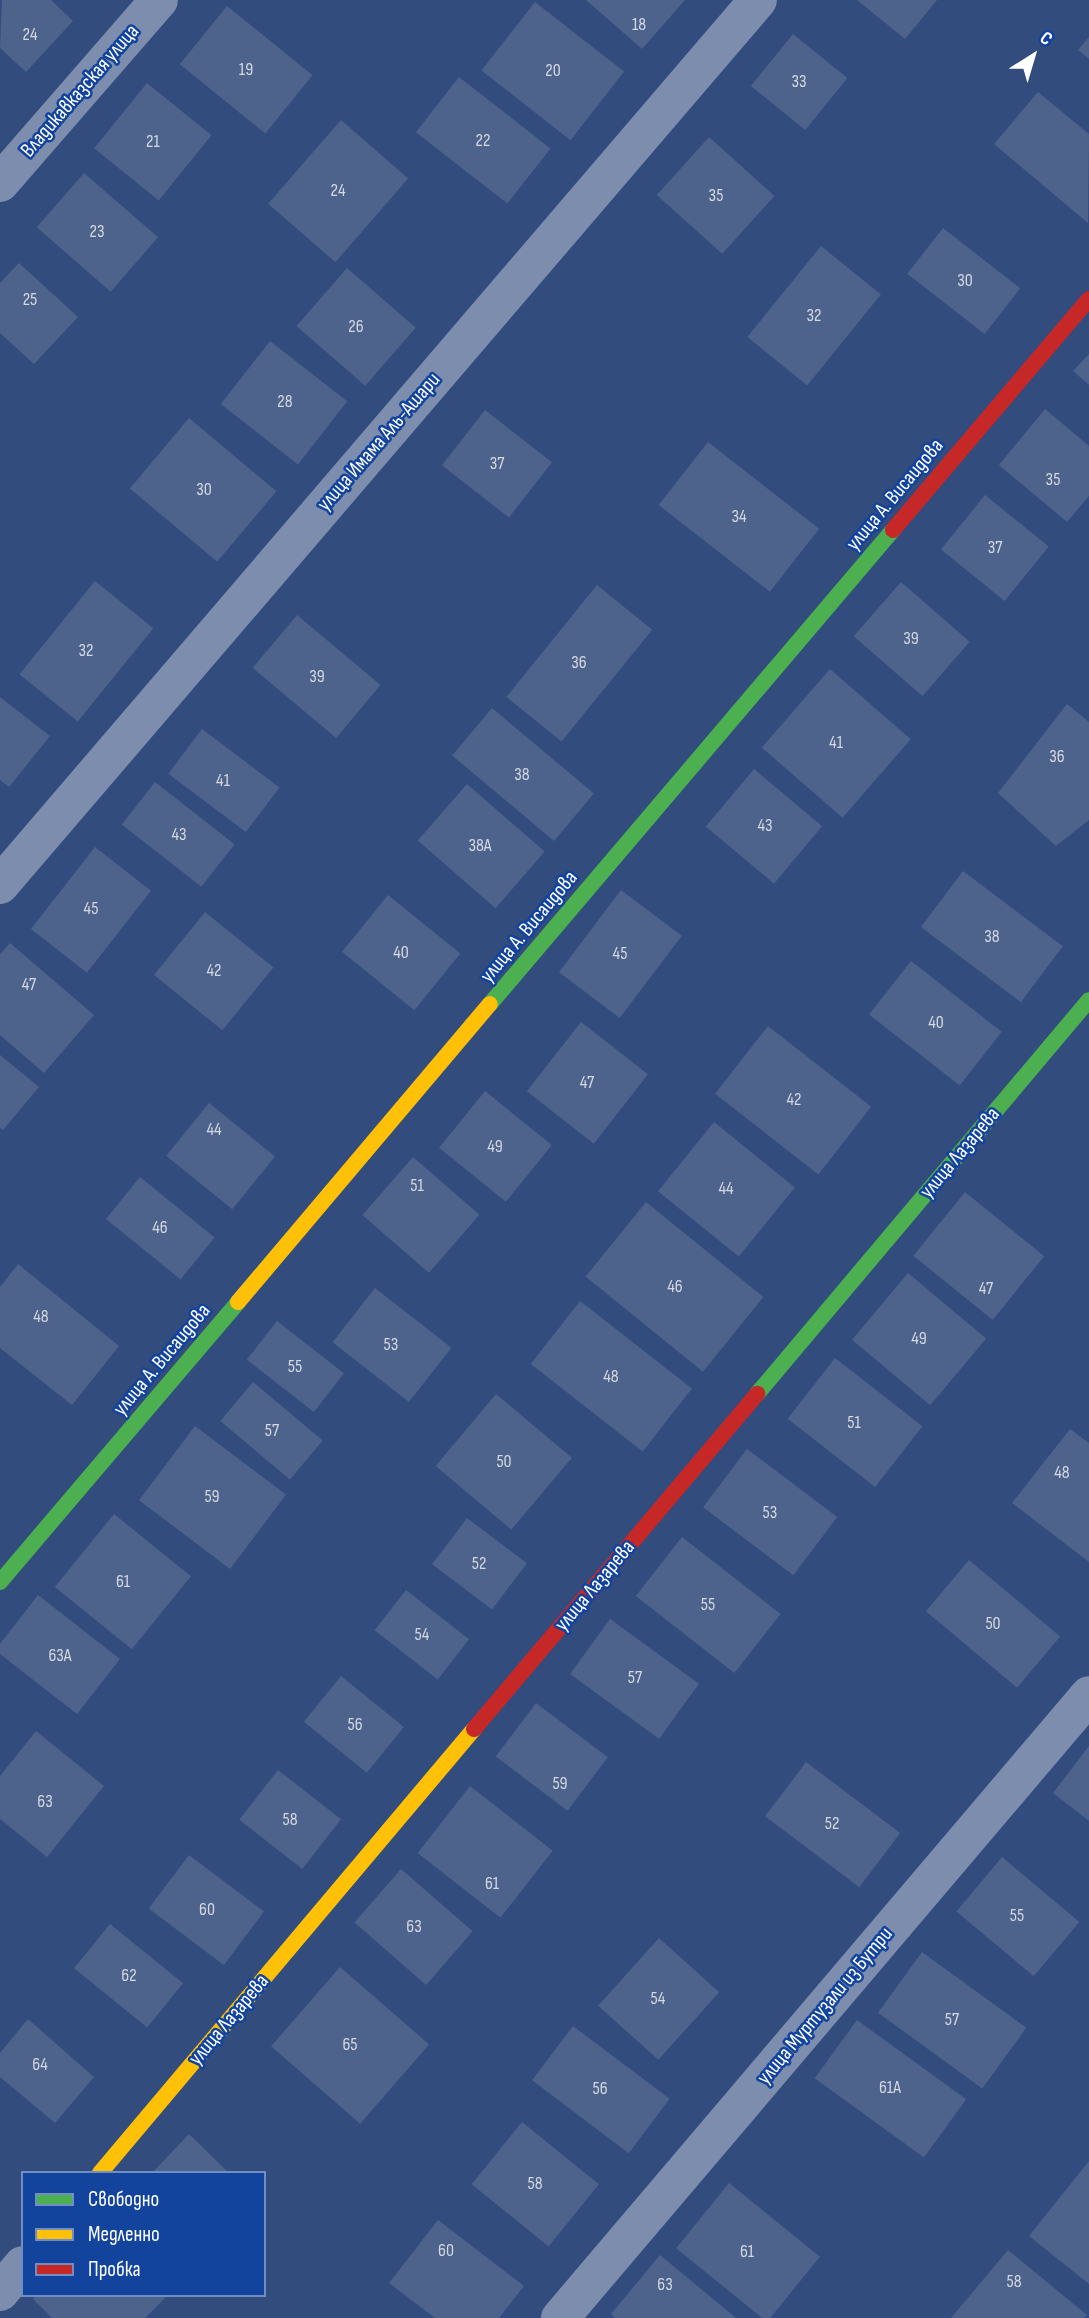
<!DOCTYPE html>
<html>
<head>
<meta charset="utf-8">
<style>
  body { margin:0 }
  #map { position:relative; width:1089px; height:2318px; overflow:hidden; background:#324c7e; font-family:"Sofia Sans Condensed",sans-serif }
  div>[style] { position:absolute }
  .building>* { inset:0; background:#4e638b; transform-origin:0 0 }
  .street>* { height:38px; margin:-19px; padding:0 19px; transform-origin:19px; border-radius:19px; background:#7d8dae }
  .fast>* { height:16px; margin:-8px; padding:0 8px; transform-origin:8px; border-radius:8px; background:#4caf50 }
  .slow>* { height:16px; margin:-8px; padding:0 8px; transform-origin:8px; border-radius:8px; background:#ffc107 }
  .jam>* { height:16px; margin:-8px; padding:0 8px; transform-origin:8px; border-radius:8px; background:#c62828 }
  span { translate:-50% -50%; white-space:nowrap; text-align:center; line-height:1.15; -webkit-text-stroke:5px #12439d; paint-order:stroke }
  .number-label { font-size:18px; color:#d3d8e2 }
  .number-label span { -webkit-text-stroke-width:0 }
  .street-label { font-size:21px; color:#fff }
  .legend { position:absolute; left:21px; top:2171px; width:245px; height:126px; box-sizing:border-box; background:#12439d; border:2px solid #718ec4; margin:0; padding:9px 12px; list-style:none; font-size:21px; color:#fff }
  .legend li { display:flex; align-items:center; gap:14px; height:35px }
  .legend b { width:35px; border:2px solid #718ec4 }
  .north { position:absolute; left:998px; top:21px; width:70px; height:70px; -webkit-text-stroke:5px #12439d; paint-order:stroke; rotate:37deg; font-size:19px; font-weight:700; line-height:28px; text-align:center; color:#fff }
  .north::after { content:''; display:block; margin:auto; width:24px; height:32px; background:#fff; clip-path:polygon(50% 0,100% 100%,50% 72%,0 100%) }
</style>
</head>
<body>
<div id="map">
  <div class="building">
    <div style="clip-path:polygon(2px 0,51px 0,73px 21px,26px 72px,0 48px)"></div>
    <div style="clip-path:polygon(586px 0,685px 0,642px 49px)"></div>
    <div style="clip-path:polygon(857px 0,937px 0,905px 39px)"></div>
    <div style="left:535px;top:2px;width:113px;height:87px;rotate:38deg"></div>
    <div style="left:227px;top:6px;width:110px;height:75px;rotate:39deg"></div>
    <div style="left:793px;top:34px;width:70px;height:67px;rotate:39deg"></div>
    <div style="clip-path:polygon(1089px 37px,1089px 59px,1078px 50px)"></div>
    <div style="left:459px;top:77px;width:116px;height:70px;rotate:38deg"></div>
    <div style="left:147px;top:83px;width:83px;height:84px;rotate:39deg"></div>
    <div style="clip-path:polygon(1038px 92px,1089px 134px,1088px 223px,994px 144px)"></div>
    <div style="left:341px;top:120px;width:89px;height:111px;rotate:41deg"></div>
    <div style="left:709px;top:137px;width:88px;height:78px;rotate:42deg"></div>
    <div style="left:84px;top:173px;width:98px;height:72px;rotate:41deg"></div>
    <div style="left:943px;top:228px;width:98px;height:58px;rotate:38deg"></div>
    <div style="left:821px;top:246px;width:77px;height:117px;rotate:39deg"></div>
    <div style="clip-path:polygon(19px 263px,78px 317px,34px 364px,0 333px,0 283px)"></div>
    <div style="left:347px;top:268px;width:91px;height:77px;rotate:41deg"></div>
    <div style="left:270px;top:341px;width:98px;height:80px;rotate:38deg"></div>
    <div style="clip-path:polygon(1089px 354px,1089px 385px,1073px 371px)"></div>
    <div style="clip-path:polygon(1045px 409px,1089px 446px,1089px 496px,1067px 522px,999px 465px)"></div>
    <div style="left:485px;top:410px;width:85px;height:70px;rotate:38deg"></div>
    <div style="left:189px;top:418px;width:114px;height:92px;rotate:40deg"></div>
    <div style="left:708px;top:442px;width:141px;height:80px;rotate:38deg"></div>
    <div style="left:985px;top:495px;width:82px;height:70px;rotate:39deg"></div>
    <div style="left:95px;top:581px;width:75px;height:120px;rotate:39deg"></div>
    <div style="left:901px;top:582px;width:91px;height:72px;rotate:41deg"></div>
    <div style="left:597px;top:585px;width:71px;height:144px;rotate:39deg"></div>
    <div style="left:297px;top:615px;width:109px;height:69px;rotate:40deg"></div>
    <div style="left:830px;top:669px;width:107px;height:104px;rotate:41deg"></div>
    <div style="clip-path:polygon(0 697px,50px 736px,9px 787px,0 780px)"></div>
    <div style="clip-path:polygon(1067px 704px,1089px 722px,1089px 820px,1056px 846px,998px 793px)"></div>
    <div style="left:492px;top:708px;width:133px;height:62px;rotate:40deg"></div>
    <div style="left:202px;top:729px;width:97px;height:56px;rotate:37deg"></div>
    <div style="left:754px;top:769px;width:89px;height:75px;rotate:40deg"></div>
    <div style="left:155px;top:782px;width:101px;height:54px;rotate:38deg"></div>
    <div style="left:467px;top:784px;width:103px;height:75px;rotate:41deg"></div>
    <div style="left:95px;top:847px;width:71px;height:104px;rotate:38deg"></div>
    <div style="left:963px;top:871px;width:125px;height:70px;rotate:37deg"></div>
    <div style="left:621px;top:890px;width:76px;height:103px;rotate:37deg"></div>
    <div style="left:388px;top:895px;width:93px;height:73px;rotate:39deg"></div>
    <div style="left:205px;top:912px;width:88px;height:81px;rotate:39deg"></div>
    <div style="clip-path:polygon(10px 943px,94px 1015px,44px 1073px,0 1035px,0 954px)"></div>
    <div style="left:911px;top:961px;width:115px;height:68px;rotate:38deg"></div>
    <div style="left:581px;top:1022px;width:85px;height:88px;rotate:38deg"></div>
    <div style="left:768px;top:1026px;width:131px;height:86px;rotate:38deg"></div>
    <div style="clip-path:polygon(0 1055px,39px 1087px,3px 1130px,0 1128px)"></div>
    <div style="left:485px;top:1091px;width:86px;height:73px;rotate:39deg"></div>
    <div style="left:209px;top:1103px;width:85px;height:68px;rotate:39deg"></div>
    <div style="left:714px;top:1122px;width:104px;height:89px;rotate:39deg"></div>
    <div style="left:413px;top:1157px;width:88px;height:77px;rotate:41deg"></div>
    <div style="left:140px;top:1177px;width:96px;height:54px;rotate:39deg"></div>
    <div style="left:965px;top:1192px;width:102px;height:82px;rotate:39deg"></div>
    <div style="left:646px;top:1202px;width:151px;height:96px;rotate:39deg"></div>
    <div style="clip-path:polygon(18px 1264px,119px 1346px,72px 1405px,0 1348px,0 1287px)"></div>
    <div style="left:908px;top:1273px;width:102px;height:87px;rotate:40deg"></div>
    <div style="left:375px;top:1288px;width:97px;height:69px;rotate:38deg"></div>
    <div style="left:580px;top:1301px;width:142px;height:80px;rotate:38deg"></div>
    <div style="left:277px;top:1321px;width:85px;height:49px;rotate:38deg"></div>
    <div style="left:835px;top:1358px;width:111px;height:77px;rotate:38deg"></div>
    <div style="left:253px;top:1382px;width:91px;height:51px;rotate:40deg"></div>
    <div style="left:496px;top:1394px;width:99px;height:94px;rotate:40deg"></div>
    <div style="left:195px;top:1426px;width:114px;height:93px;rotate:37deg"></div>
    <div style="clip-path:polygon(1070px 1429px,1089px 1443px,1089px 1562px,1012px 1503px)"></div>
    <div style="left:747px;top:1449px;width:113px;height:73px;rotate:37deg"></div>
    <div style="left:114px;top:1514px;width:99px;height:94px;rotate:39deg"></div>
    <div style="left:467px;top:1518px;width:75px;height:58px;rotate:37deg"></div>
    <div style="left:682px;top:1537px;width:125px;height:75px;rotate:38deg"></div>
    <div style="left:969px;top:1560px;width:119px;height:67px;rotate:40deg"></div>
    <div style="left:406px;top:1590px;width:80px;height:51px;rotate:38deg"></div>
    <div style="clip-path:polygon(38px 1595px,120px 1659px,77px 1714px,0 1654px,0 1644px)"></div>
    <div style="left:610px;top:1619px;width:110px;height:68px;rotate:36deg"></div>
    <div style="left:341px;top:1676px;width:81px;height:59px;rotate:39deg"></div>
    <div style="left:536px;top:1703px;width:90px;height:67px;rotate:37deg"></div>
    <div style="clip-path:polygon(36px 1731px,104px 1786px,47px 1857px,0 1819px,0 1776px)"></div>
    <div style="clip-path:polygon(1089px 1746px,1089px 1821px,1053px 1793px)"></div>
    <div style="left:806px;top:1762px;width:118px;height:68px;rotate:37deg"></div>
    <div style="left:278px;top:1770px;width:80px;height:63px;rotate:38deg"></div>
    <div style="left:470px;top:1786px;width:105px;height:85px;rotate:38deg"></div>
    <div style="left:189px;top:1855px;width:94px;height:67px;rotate:37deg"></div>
    <div style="left:1002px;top:1857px;width:101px;height:71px;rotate:40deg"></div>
    <div style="left:401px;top:1869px;width:95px;height:71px;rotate:41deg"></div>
    <div style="left:110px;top:1924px;width:94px;height:57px;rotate:39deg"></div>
    <div style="left:659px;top:1938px;width:81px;height:91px;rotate:42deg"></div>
    <div style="left:922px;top:1952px;width:129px;height:75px;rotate:36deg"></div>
    <div style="left:340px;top:1967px;width:118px;height:105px;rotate:41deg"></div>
    <div style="clip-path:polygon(28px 2019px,94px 2077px,55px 2123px,0 2077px,0 2053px)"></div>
    <div style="left:857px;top:2020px;width:135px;height:72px;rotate:36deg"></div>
    <div style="left:573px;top:2026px;width:121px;height:68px;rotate:37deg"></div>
    <div style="left:522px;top:2122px;width:99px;height:80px;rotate:39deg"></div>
    <div style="clip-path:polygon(189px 2134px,229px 2173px,152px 2173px)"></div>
    <div style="clip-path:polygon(1089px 2161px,1089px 2284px,1029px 2236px)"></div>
    <div style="left:729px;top:2183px;width:117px;height:84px;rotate:39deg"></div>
    <div style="clip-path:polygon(438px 2220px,524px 2286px,499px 2318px,435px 2318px,389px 2283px)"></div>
    <div style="clip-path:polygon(1008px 2250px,1087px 2315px,1084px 2318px,951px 2318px)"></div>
    <div style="clip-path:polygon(660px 2255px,736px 2318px,615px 2318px,611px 2314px)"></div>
    <div style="clip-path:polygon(37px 2295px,162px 2295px,165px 2298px,145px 2318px,52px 2318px,33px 2299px)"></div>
  </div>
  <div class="street">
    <div style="left:0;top:183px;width:242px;rotate:-49deg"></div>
    <div style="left:0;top:885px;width:1165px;rotate:-49.42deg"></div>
    <div style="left:0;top:2292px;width:35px;rotate:-50deg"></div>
    <div style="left:560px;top:2318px;width:817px;rotate:-49.66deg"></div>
  </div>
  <div class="fast">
    <div style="left:490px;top:1004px;width:622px;rotate:-49.63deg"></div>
    <div style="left:757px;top:1394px;width:515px;rotate:-49.88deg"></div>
    <div style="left:0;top:1582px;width:367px;rotate:-49.6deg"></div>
  </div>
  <div class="slow">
    <div style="left:238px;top:1302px;width:390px;rotate:-49.8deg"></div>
    <div style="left:100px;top:2173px;width:581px;rotate:-49.89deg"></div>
  </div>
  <div class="jam">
    <div style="left:893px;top:530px;width:303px;rotate:-49.7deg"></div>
    <div style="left:474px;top:1729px;width:439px;rotate:-49.8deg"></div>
  </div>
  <div class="number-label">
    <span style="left:639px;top:25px">18</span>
    <span style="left:30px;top:35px">24</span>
    <span style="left:246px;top:70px">19</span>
    <span style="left:553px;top:71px">20</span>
    <span style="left:799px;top:82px">33</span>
    <span style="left:483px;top:141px">22</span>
    <span style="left:153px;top:142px">21</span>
    <span style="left:338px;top:191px">24</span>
    <span style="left:716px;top:196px">35</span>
    <span style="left:97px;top:232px">23</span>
    <span style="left:965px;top:281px">30</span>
    <span style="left:30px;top:300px">25</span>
    <span style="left:814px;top:316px">32</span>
    <span style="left:356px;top:327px">26</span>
    <span style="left:285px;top:402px">28</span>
    <span style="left:497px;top:464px">37</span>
    <span style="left:1053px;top:480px">35</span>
    <span style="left:204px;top:490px">30</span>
    <span style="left:739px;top:517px">34</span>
    <span style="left:995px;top:548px">37</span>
    <span style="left:911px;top:639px">39</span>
    <span style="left:86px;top:651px">32</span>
    <span style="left:579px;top:663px">36</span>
    <span style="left:317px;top:677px">39</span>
    <span style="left:836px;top:743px">41</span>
    <span style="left:1057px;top:757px">36</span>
    <span style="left:522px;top:775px">38</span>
    <span style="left:223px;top:781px">41</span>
    <span style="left:765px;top:826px">43</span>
    <span style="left:179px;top:835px">43</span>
    <span style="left:480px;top:846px">38А</span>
    <span style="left:91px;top:909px">45</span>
    <span style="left:992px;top:937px">38</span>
    <span style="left:401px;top:953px">40</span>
    <span style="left:620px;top:954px">45</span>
    <span style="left:214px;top:971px">42</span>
    <span style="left:29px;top:985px">47</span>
    <span style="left:936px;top:1023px">40</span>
    <span style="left:587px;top:1083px">47</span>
    <span style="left:794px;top:1100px">42</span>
    <span style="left:214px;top:1130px">44</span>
    <span style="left:495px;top:1147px">49</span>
    <span style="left:417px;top:1186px">51</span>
    <span style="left:726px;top:1189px">44</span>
    <span style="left:160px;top:1228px">46</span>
    <span style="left:675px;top:1287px">46</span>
    <span style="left:986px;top:1289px">47</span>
    <span style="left:41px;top:1317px">48</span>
    <span style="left:919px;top:1339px">49</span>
    <span style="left:391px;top:1345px">53</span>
    <span style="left:295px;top:1367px">55</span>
    <span style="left:611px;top:1377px">48</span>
    <span style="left:854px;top:1423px">51</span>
    <span style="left:272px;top:1431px">57</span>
    <span style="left:504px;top:1462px">50</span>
    <span style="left:1062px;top:1473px">48</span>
    <span style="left:212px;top:1497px">59</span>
    <span style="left:770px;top:1513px">53</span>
    <span style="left:479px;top:1564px">52</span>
    <span style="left:123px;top:1582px">61</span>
    <span style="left:708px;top:1605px">55</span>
    <span style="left:993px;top:1624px">50</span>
    <span style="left:422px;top:1635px">54</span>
    <span style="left:60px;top:1656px">63А</span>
    <span style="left:635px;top:1678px">57</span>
    <span style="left:355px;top:1725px">56</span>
    <span style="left:560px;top:1784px">59</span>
    <span style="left:45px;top:1802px">63</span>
    <span style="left:290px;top:1820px">58</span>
    <span style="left:832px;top:1824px">52</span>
    <span style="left:492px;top:1884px">61</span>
    <span style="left:207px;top:1910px">60</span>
    <span style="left:1017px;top:1916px">55</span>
    <span style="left:414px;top:1927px">63</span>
    <span style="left:129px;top:1976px">62</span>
    <span style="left:658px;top:1999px">54</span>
    <span style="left:952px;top:2020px">57</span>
    <span style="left:350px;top:2045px">65</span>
    <span style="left:40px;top:2065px">64</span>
    <span style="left:890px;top:2088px">61А</span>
    <span style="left:600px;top:2089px">56</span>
    <span style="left:535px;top:2184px">58</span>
    <span style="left:446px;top:2251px">60</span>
    <span style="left:747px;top:2252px">61</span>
    <span style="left:1014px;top:2282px">58</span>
    <span style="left:665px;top:2285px">63</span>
  </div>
  <div class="street-label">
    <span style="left:80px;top:91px;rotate:-49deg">Владикавказская улица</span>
    <span style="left:379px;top:442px;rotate:-49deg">улица Имама Аль-Ашари</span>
    <span style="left:895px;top:495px;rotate:-50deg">улица А. Висаидова</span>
    <span style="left:529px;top:927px;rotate:-50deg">улица А. Висаидова</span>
    <span style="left:960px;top:1153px;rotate:-50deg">улица Лазарева</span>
    <span style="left:162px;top:1360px;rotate:-50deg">улица А. Висаидова</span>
    <span style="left:595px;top:1586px;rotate:-50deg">улица Лазарева</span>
    <span style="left:825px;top:2006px;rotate:-50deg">улица Муртузали из Бутри</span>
    <span style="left:229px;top:2020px;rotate:-50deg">улица Лазарева</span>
  </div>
  <ul class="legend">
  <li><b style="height:9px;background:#4caf50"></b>Свободно</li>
  <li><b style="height:9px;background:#ffc107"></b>Медленно</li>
  <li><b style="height:9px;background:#c62828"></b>Пробка</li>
  </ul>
  <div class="north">С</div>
</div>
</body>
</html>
